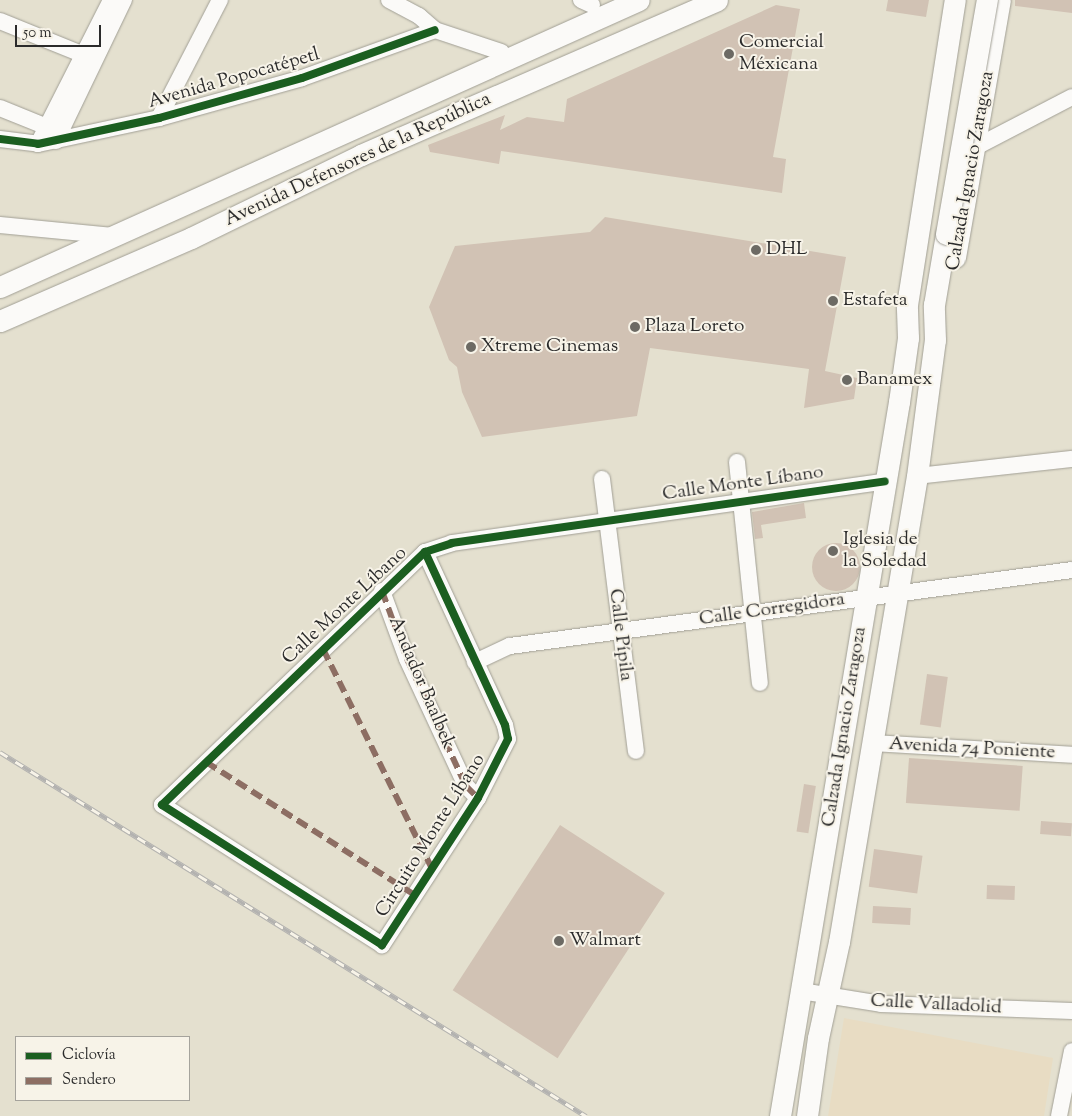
<!DOCTYPE html>
<html>
<head>
<meta charset="utf-8">
<style>
  body { margin:0 }
  #map { position:relative; width:1072px; height:1116px; overflow:hidden; background:#e4e0cf; font-family:"Sorts Mill Goudy",serif }
  div>[style] { position:absolute }
  .built>* { inset:0; background:#e8dcc3 }
  .building>* { inset:0; background:#d1c2b4; transform-origin:0 0 }
  .round { border-radius:50% }
  .roads { filter:drop-shadow(0 0 1px #a19f95) drop-shadow(0 0 1px #a19f95) }
  .minor>* { height:16px; margin:-8px; padding:0 8px; transform-origin:8px; border-radius:8px; background:#fbfaf8 }
  .major>* { height:21px; margin:-10.5px; padding:0 10.5px; transform-origin:10.5px; border-radius:10.5px; background:#fbfaf8 }
  .rail>* { height:5px; margin-top:-2.5px; transform-origin:0; background:repeating-linear-gradient(90deg,#f7f3e8 0 9px,#b3b2b0 0 18px); box-sizing:border-box; border-block:1px solid #b3b2b0 }
  .bridges { filter:drop-shadow(0 0 1px #a19f95) drop-shadow(0 0 1px #a19f95) }
  .major-bridge>* { height:21px; margin:-10.5px; padding:0 10.5px; transform-origin:10.5px; border-radius:10.5px; background:#fbfaf8 }
  .quiet>* { height:6px; margin-top:-3px; transform-origin:0; background:repeating-linear-gradient(90deg,#8d6e63 0 12px,transparent 0 18px) }
  .cycleway>* { height:8px; margin:-4px; padding:0 4px; transform-origin:4px; border-radius:4px; background:#1b5e20 }
  .dots>* { width:14px; height:14px; translate:-50% -50%; box-sizing:border-box; border:2px solid #f7f3e8; border-radius:50% }
  span { translate:-50% -50%; white-space:nowrap; text-align:center; line-height:1.15; -webkit-text-stroke:4px #f7f3e8; paint-order:stroke }
  .poi-label { font-size:19px; color:#2b2b2b }
  .left { translate:0 -50%; text-align:left }
  .street-label { font-size:19px; color:#2b2b2b }
  .legend { position:absolute; left:15px; top:1036px; width:175px; height:65px; box-sizing:border-box; background:#f7f3e8; border:1px solid #a5a39c; margin:0; padding:6px 9px; list-style:none; font-size:15px; color:#2b2b2b }
  .legend li { display:flex; align-items:center; gap:10px; height:25px }
  .legend b { width:25px; border:1px solid #a5a39c }
  .scale { position:absolute; left:15px; top:25px; width:86px; height:22px; box-sizing:border-box; border:2px solid #2b2b2b; border-top:0; padding-left:6px; font-size:15px; line-height:18px; white-space:nowrap; color:#2b2b2b; -webkit-text-stroke:4px #f7f3e8; paint-order:stroke }
</style>
</head>
<body>
<div id="map">
  <div class="built">
    <div style="clip-path:polygon(844px 1018px,1053px 1058px,1044px 1116px,828px 1116px)"></div>
  </div>
  <div class="building">
    <div style="clip-path:polygon(888px 0,929px 0,926px 17px,886px 11px)"></div>
    <div style="clip-path:polygon(1015px 0,1072px 0,1072px 13px,1015px 6px)"></div>
    <div style="clip-path:polygon(776px 5px,800px 9px,773px 157px,786px 159px,782px 193px,501px 151px,499px 164px,430px 152px,428px 145px,505px 115px,500px 130px,527px 117px,564px 122px,567px 99px)"></div>
    <div style="clip-path:polygon(605px 217px,846px 257px,825px 371px,857px 378px,854px 399px,804px 408px,809px 369px,650px 348px,637px 416px,482px 437px,462px 392px,457px 367px,449px 360px,429px 307px,455px 246px,590px 232px)"></div>
    <div style="clip-path:polygon(804px 503px,806px 518px,761px 525px,763px 538px,755px 539px,752px 512px)"></div>
    <div class="round" style="left:812px;top:543px;width:48px;height:48px"></div>
    <div style="left:927px;top:674px;width:21px;height:51px;rotate:8deg"></div>
    <div style="left:909px;top:758px;width:114px;height:45px;rotate:4deg"></div>
    <div style="left:804px;top:784px;width:12px;height:48px;rotate:9deg"></div>
    <div style="left:1041px;top:821px;width:31px;height:13px;rotate:4deg"></div>
    <div style="left:560px;top:825px;width:125px;height:197px;rotate:33deg"></div>
    <div style="left:874px;top:849px;width:49px;height:38px;rotate:8deg"></div>
    <div style="left:987px;top:885px;width:28px;height:14px;rotate:2deg"></div>
    <div style="left:873px;top:906px;width:38px;height:17px;rotate:3deg"></div>
  </div>
  <div class="roads">
    <div class="minor">
      <div style="left:389px;top:0;width:34px;rotate:28deg"></div>
      <div style="left:419px;top:16px;width:21px;rotate:41deg"></div>
      <div style="left:435px;top:30px;width:70px;rotate:18.4deg"></div>
      <div style="left:581px;top:0;width:12px;rotate:24deg"></div>
      <div style="left:0;top:21px;width:91px;rotate:22deg"></div>
      <div style="left:0;top:108px;width:51px;rotate:22deg"></div>
      <div style="left:47px;top:127px;width:9px"></div>
      <div style="left:159px;top:118px;width:133px;rotate:-62.7deg"></div>
      <div style="left:0;top:139px;width:38px;rotate:7deg"></div>
      <div style="left:38px;top:144px;width:124px;rotate:-12.1deg"></div>
      <div style="left:159px;top:118px;width:148px;rotate:-15.6deg"></div>
      <div style="left:302px;top:78px;width:141px;rotate:-19.8deg"></div>
      <div style="left:56px;top:141px;width:157px;rotate:-64.3deg"></div>
      <div style="left:38px;top:144px;width:161px;rotate:-63.1deg"></div>
      <div style="left:974px;top:148px;width:110px;rotate:-27.5deg"></div>
      <div style="left:0;top:225px;width:116px;rotate:5.5deg"></div>
      <div style="left:737px;top:462px;width:222px;rotate:84.1deg"></div>
      <div style="left:917px;top:476px;width:156px;rotate:-6.3deg"></div>
      <div style="left:602px;top:479px;width:274px;rotate:82.9deg"></div>
      <div style="left:425px;top:552px;width:191px;rotate:65.2deg"></div>
      <div style="left:505px;top:725px;width:14px;rotate:78deg"></div>
      <div style="left:508px;top:739px;width:66px;rotate:117deg"></div>
      <div style="left:478px;top:798px;width:176px;rotate:123.1deg"></div>
      <div style="left:382px;top:945px;width:261px;rotate:-147.5deg"></div>
      <div style="left:162px;top:805px;width:365px;rotate:-43.9deg"></div>
      <div style="left:425px;top:552px;width:28px;rotate:-18deg"></div>
      <div style="left:452px;top:543px;width:437px;rotate:-8.1deg"></div>
      <div style="left:382px;top:591px;width:72px;rotate:69.8deg"></div>
      <div style="left:407px;top:659px;width:140px;rotate:65.1deg"></div>
      <div style="left:466px;top:786px;width:17px;rotate:45deg"></div>
      <div style="left:475px;top:662px;width:38px;rotate:-25deg"></div>
      <div style="left:510px;top:646px;width:567px;rotate:-7.7deg"></div>
      <div style="left:872px;top:743px;width:200px;rotate:3.4deg"></div>
      <div style="left:801px;top:991px;width:81px;rotate:9.2deg"></div>
      <div style="left:881px;top:1004px;width:191px;rotate:2.1deg"></div>
      <div style="left:1059px;top:1116px;width:66px;rotate:-78.7deg"></div>
    </div>
    <div class="major">
      <div style="left:955px;top:257px;width:261px;rotate:-80.1deg"></div>
      <div style="left:0;top:287px;width:700px;rotate:-24.19deg"></div>
      <div style="left:0;top:321px;width:208px;rotate:-23.5deg"></div>
      <div style="left:191px;top:238px;width:189px;rotate:-26deg"></div>
      <div style="left:361px;top:155px;width:388px;rotate:-23.5deg"></div>
      <div style="left:780px;top:1116px;width:724px;rotate:-80.54deg"></div>
      <div style="left:899px;top:402px;width:65px;rotate:-82deg"></div>
      <div style="left:908px;top:338px;width:33px;rotate:-92deg"></div>
      <div style="left:907px;top:305px;width:309px;rotate:-81.1deg"></div>
      <div style="left:807px;top:1116px;width:79px;rotate:-82deg"></div>
      <div style="left:818px;top:1038px;width:98px;rotate:-77.7deg"></div>
      <div style="left:839px;top:942px;width:472px;rotate:-80.5deg"></div>
      <div style="left:917px;top:476px;width:137px;rotate:-82.5deg"></div>
      <div style="left:935px;top:340px;width:35px;rotate:-92deg"></div>
      <div style="left:934px;top:305px;width:72px;rotate:-80.4deg"></div>
    </div>
  </div>
  <div class="rail">
    <div style="left:0;top:752px;width:690px;rotate:31.85deg"></div>
  </div>
  <div class="bridges">
    <div class="major-bridge">
      <div style="left:946px;top:234px;width:238px;rotate:-80.1deg"></div>
    </div>
  </div>
  <div class="quiet">
    <div style="left:382px;top:591px;width:72px;rotate:69.8deg"></div>
    <div style="left:407px;top:659px;width:140px;rotate:65.1deg"></div>
    <div style="left:466px;top:786px;width:17px;rotate:45deg"></div>
    <div style="left:323px;top:649px;width:246px;rotate:63.6deg"></div>
    <div style="left:206px;top:762px;width:248px;rotate:32.5deg"></div>
  </div>
  <div class="cycleway">
    <div style="left:0;top:139px;width:38px;rotate:7deg"></div>
    <div style="left:38px;top:144px;width:124px;rotate:-12.1deg"></div>
    <div style="left:159px;top:118px;width:148px;rotate:-15.6deg"></div>
    <div style="left:302px;top:78px;width:141px;rotate:-19.8deg"></div>
    <div style="left:425px;top:552px;width:191px;rotate:65.2deg"></div>
    <div style="left:505px;top:725px;width:14px;rotate:78deg"></div>
    <div style="left:508px;top:739px;width:66px;rotate:117deg"></div>
    <div style="left:478px;top:798px;width:176px;rotate:123.1deg"></div>
    <div style="left:382px;top:945px;width:261px;rotate:-147.5deg"></div>
    <div style="left:162px;top:805px;width:365px;rotate:-43.9deg"></div>
    <div style="left:425px;top:552px;width:28px;rotate:-18deg"></div>
    <div style="left:452px;top:543px;width:437px;rotate:-8.1deg"></div>
  </div>
  <div class="dots">
    <div style="left:729px;top:54px;background:#6c6a64"></div>
    <div style="left:756px;top:250px;background:#6c6a64"></div>
    <div style="left:833px;top:301px;background:#6c6a64"></div>
    <div style="left:635px;top:327px;background:#6c6a64"></div>
    <div style="left:471px;top:347px;background:#6c6a64"></div>
    <div style="left:847px;top:380px;background:#6c6a64"></div>
    <div style="left:833px;top:551px;background:#6c6a64"></div>
    <div style="left:559px;top:941px;background:#6c6a64"></div>
  </div>
  <div class="poi-label">
    <span class="left" style="left:739px;top:54px">Comercial<br>Méxicana</span>
    <span class="left" style="left:766px;top:250px">DHL</span>
    <span class="left" style="left:843px;top:301px">Estafeta</span>
    <span class="left" style="left:645px;top:327px">Plaza Loreto</span>
    <span class="left" style="left:481px;top:347px">Xtreme Cinemas</span>
    <span class="left" style="left:857px;top:380px">Banamex</span>
    <span class="left" style="left:843px;top:551px">Iglesia de<br>la Soledad</span>
    <span class="left" style="left:569px;top:941px">Walmart</span>
  </div>
  <div class="street-label">
    <span style="left:234px;top:79px;rotate:-16deg">Avenida Popocatépetl</span>
    <span style="left:358px;top:160px;rotate:-25deg">Avenida Defensores de la República</span>
    <span style="left:971px;top:171px;rotate:-80deg">Calzada Ignacio Zaragoza</span>
    <span style="left:743px;top:484px;rotate:-8deg">Calle Monte Líbano</span>
    <span style="left:345px;top:606px;rotate:-43deg">Calle Monte Líbano</span>
    <span style="left:772px;top:610px;rotate:-8deg">Calle Corregidora</span>
    <span style="left:620px;top:635px;rotate:83deg">Calle Pípila</span>
    <span style="left:421px;top:683px;rotate:67deg">Andador Baalbek</span>
    <span style="left:845px;top:727px;rotate:-81deg">Calzada Ignacio Zaragoza</span>
    <span style="left:972px;top:749px;rotate:3deg">Avenida 74 Poniente</span>
    <span style="left:431px;top:836px;rotate:-58deg">Circuito Monte Líbano</span>
    <span style="left:936px;top:1005px;rotate:3deg">Calle Valladolid</span>
  </div>
  <ul class="legend">
  <li><b style="height:6px;background:#1b5e20"></b>Ciclovía</li>
  <li><b style="height:6px;background:#8d6e63"></b>Sendero</li>
  </ul>
  <div class="scale">50 m</div>
</div>
</body>
</html>
